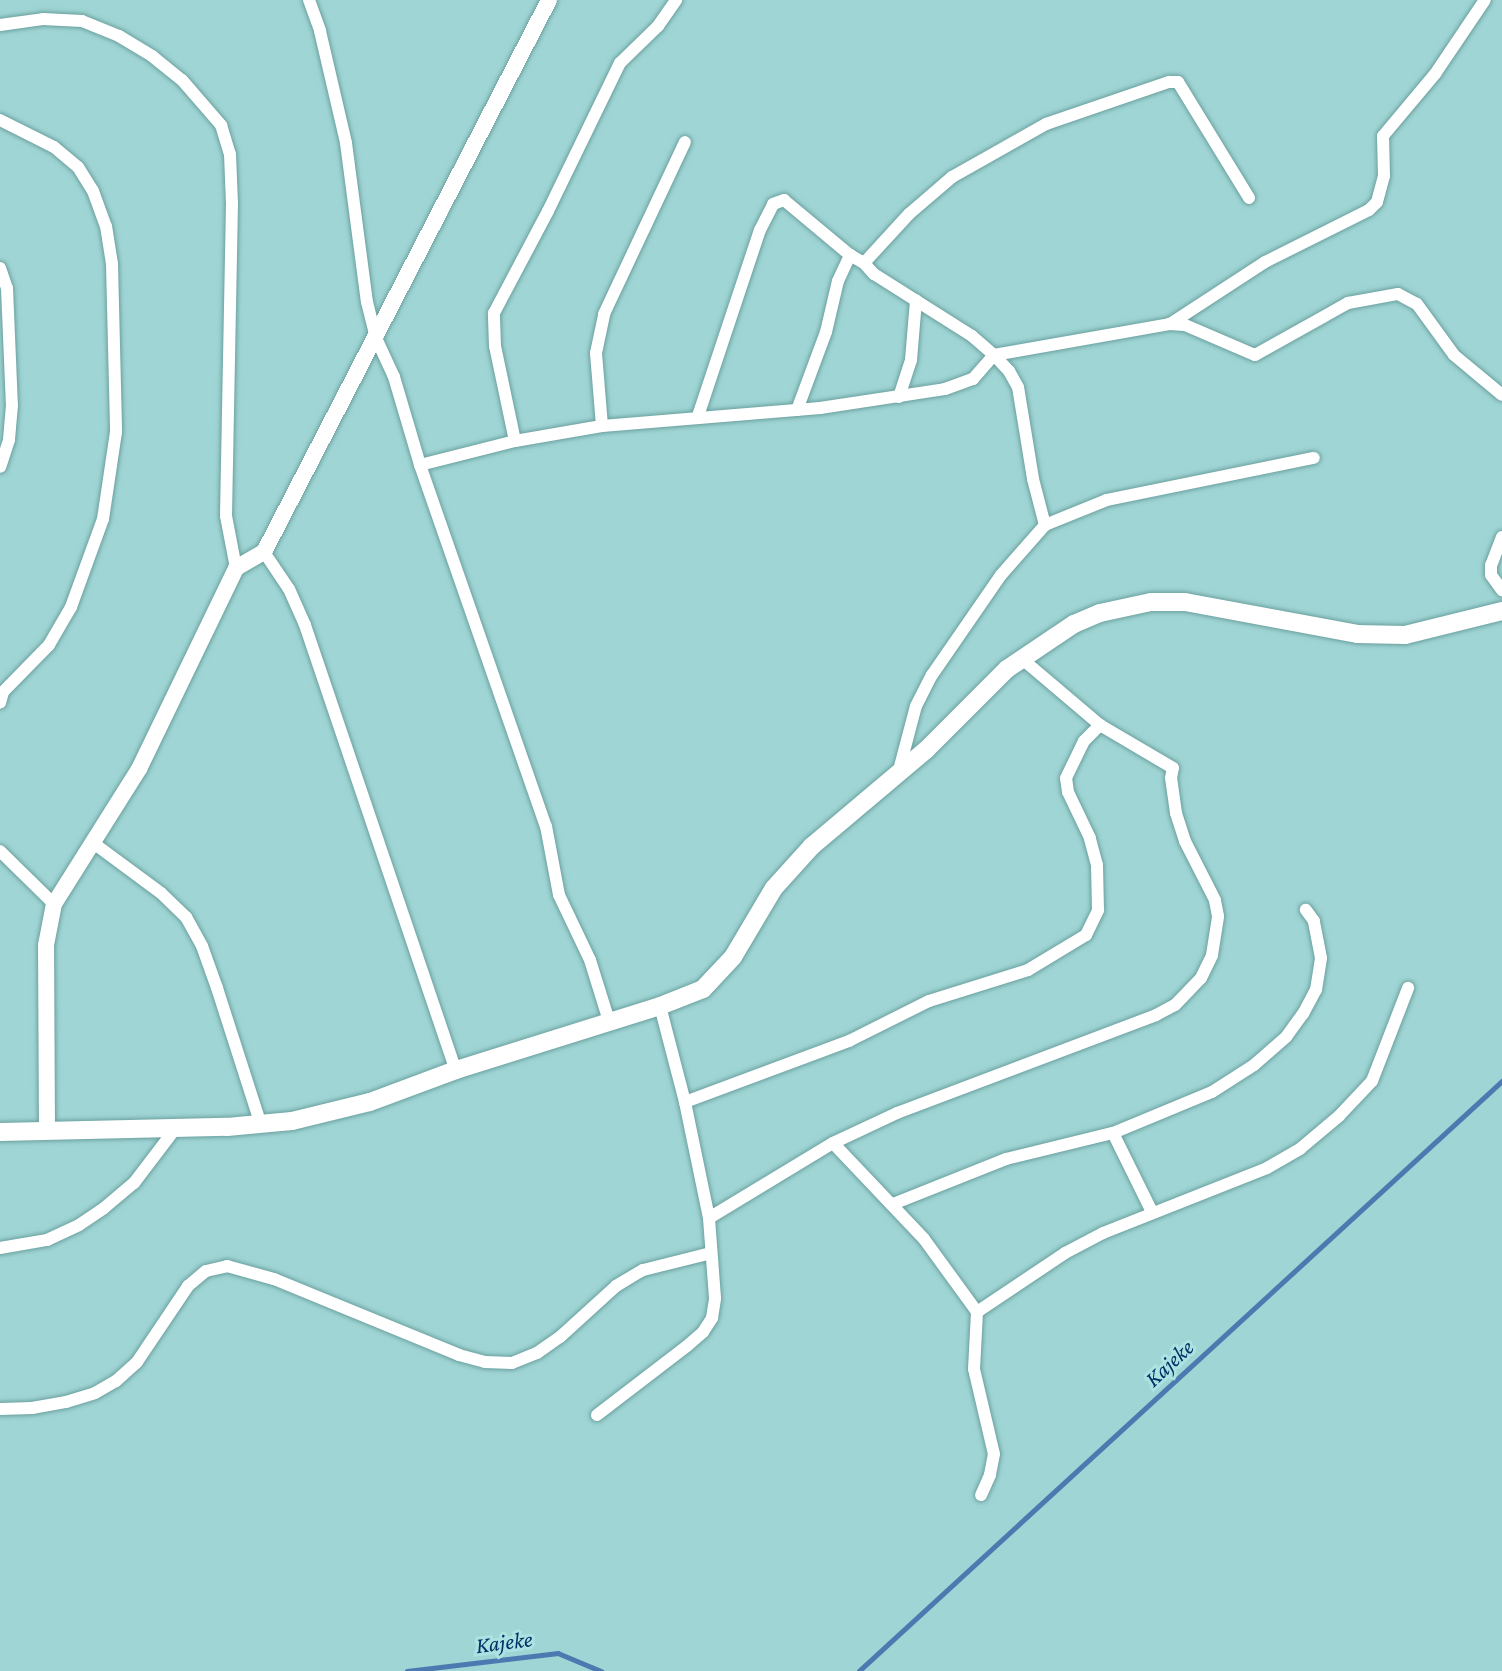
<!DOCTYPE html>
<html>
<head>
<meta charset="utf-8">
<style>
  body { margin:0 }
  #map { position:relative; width:1502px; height:1671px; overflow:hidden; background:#9fd5d4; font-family:"Crimson Pro",serif }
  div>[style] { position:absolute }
  .stream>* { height:4.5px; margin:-2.25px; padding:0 2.25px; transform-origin:2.25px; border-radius:2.25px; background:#4d79b1 }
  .roads { filter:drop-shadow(0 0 2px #6ba09f) drop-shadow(0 0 2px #6ba09f) }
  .minor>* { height:12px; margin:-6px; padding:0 6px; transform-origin:6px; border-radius:6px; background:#fff }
  .tertiary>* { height:16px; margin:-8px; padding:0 8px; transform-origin:8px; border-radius:8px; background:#fff }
  .secondary>* { height:18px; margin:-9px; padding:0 9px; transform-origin:9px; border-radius:9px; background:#fff }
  span { translate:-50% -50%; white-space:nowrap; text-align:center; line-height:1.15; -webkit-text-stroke:6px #ace2e1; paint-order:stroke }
  .water-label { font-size:23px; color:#013266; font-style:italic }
</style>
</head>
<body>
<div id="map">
  <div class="stream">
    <div style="left:407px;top:1671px;width:152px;rotate:-6.8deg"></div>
    <div style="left:558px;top:1653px;width:47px;rotate:22.7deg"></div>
    <div style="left:859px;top:1671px;width:873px;rotate:-42.54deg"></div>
  </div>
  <div class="roads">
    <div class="minor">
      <div style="left:309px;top:0;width:33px;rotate:70deg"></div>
      <div style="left:320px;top:31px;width:115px;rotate:76.9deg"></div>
      <div style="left:346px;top:143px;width:160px;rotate:82.5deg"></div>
      <div style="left:367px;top:302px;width:37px;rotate:76deg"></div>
      <div style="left:376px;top:338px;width:43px;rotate:65.2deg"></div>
      <div style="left:394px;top:377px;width:92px;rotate:73.5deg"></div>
      <div style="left:420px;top:465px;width:382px;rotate:70.8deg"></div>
      <div style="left:546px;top:826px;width:70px;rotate:79.3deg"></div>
      <div style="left:559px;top:895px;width:72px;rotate:64.5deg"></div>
      <div style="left:590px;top:960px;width:64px;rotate:72.7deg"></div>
      <div style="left:0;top:25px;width:43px;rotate:-7.9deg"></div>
      <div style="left:43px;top:19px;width:39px;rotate:3deg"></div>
      <div style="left:82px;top:21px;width:40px;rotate:22deg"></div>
      <div style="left:119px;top:36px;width:39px;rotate:31deg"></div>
      <div style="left:152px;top:56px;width:38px;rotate:39deg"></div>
      <div style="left:182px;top:80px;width:60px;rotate:49.1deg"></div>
      <div style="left:221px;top:125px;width:30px;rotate:73deg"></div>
      <div style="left:230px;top:154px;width:49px;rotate:87.7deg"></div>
      <div style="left:232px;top:203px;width:313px;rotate:91.1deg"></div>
      <div style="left:226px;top:516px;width:53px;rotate:79.1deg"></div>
      <div style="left:0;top:120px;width:60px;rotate:26.6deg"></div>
      <div style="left:54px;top:147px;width:31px;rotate:40deg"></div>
      <div style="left:78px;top:167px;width:28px;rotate:58deg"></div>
      <div style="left:93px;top:191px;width:37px;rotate:70deg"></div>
      <div style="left:106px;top:226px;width:38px;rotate:81deg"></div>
      <div style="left:112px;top:264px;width:168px;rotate:88.6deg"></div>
      <div style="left:116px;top:432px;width:88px;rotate:98.5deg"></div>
      <div style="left:103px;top:519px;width:94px;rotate:110deg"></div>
      <div style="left:71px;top:607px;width:44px;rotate:120.1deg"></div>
      <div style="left:49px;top:645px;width:66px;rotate:134.4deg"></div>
      <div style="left:3px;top:692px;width:11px;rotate:105deg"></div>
      <div style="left:864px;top:263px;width:15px;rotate:48deg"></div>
      <div style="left:874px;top:274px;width:116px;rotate:32.3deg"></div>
      <div style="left:972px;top:336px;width:29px;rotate:41deg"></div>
      <div style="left:994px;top:355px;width:178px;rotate:-10deg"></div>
      <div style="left:1169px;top:324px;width:16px;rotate:4deg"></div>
      <div style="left:1185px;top:325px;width:76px;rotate:23.2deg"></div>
      <div style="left:1255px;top:355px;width:107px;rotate:-29.2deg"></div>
      <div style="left:1348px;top:303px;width:51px;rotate:-10.2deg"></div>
      <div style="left:1398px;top:294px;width:21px;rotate:28deg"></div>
      <div style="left:1417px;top:304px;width:63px;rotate:54deg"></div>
      <div style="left:1454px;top:355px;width:62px;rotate:39.8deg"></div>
      <div style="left:0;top:268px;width:21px;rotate:71deg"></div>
      <div style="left:7px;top:288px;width:117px;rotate:87.6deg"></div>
      <div style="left:12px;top:405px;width:35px;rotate:95deg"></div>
      <div style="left:9px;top:440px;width:28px;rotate:108deg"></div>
      <div style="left:1170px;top:324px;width:113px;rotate:-33.1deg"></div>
      <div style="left:1265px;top:262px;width:116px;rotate:-26.6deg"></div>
      <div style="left:1369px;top:210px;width:11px;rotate:-45deg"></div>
      <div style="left:1377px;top:202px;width:27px;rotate:-75deg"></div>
      <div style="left:1384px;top:176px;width:40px;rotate:-91.4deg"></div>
      <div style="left:1383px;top:136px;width:81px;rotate:-50deg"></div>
      <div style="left:1435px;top:74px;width:89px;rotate:-56deg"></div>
      <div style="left:899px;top:397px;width:39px;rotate:-72deg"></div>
      <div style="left:911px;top:360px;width:60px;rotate:-85.2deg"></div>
      <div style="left:797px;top:410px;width:83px;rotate:-69.6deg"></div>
      <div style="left:826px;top:332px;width:52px;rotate:-76.8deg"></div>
      <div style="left:838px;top:281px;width:29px;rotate:-65deg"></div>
      <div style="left:850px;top:255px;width:16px;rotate:30deg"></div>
      <div style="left:864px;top:263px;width:67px;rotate:-47.4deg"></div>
      <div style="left:909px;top:214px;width:57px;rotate:-40.7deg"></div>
      <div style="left:952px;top:177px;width:108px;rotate:-29.4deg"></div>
      <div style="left:1046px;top:124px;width:130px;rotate:-18.9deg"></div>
      <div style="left:1169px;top:82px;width:9px"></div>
      <div style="left:1178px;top:82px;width:136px;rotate:58.5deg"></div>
      <div style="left:698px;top:416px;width:196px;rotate:-71.6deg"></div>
      <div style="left:760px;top:230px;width:29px;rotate:-63deg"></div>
      <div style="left:773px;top:204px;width:12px;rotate:-20deg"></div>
      <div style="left:784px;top:200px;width:86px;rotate:39.8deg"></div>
      <div style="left:602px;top:426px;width:73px;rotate:-94.7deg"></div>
      <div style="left:596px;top:353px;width:40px;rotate:-78deg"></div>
      <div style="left:604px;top:314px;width:190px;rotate:-64.8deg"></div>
      <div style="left:515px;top:441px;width:97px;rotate:-101.9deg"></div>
      <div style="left:495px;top:346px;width:33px;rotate:-92deg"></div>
      <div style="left:494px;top:313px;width:115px;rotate:-62.1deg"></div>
      <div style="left:548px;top:211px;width:165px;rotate:-64.1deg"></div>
      <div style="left:620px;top:63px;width:53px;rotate:-44.2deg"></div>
      <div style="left:658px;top:26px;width:32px;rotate:-55deg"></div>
      <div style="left:420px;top:465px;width:98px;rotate:-14.2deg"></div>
      <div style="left:515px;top:441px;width:88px;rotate:-9.8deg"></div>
      <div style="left:602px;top:426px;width:219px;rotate:-4.7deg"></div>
      <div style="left:820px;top:408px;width:126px;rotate:-8.6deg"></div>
      <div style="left:945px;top:389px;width:30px;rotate:-20deg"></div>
      <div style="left:973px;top:379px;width:32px;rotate:-49deg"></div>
      <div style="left:994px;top:355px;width:22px;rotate:47deg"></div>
      <div style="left:1009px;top:371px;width:18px;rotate:61deg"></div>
      <div style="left:1018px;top:387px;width:93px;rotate:80.7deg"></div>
      <div style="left:1033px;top:479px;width:48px;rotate:75.4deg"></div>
      <div style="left:1502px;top:537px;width:30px;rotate:111deg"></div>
      <div style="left:1491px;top:565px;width:10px;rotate:90deg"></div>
      <div style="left:1491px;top:575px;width:19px;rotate:54deg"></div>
      <div style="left:264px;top:552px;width:45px;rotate:56deg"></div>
      <div style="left:289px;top:589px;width:39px;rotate:66deg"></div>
      <div style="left:305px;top:625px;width:470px;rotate:71.3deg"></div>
      <div style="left:898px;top:774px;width:70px;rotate:-75.2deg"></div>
      <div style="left:916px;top:706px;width:35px;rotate:-63deg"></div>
      <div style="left:932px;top:675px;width:121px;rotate:-55.4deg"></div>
      <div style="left:1001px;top:575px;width:67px;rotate:-48.7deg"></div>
      <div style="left:1045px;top:525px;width:67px;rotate:-22deg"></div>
      <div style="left:1107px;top:500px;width:211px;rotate:-11.5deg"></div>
      <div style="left:92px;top:842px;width:86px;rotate:36.5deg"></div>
      <div style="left:161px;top:893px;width:35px;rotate:44deg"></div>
      <div style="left:186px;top:917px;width:33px;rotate:61deg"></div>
      <div style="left:202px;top:946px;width:45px;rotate:70.3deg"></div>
      <div style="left:217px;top:988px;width:144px;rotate:72.2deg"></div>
      <div style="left:0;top:851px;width:76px;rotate:44.5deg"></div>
      <div style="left:685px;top:1102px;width:175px;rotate:-20.4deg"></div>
      <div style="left:849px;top:1041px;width:89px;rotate:-26.6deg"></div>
      <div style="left:929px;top:1001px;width:104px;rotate:-17.4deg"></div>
      <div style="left:1028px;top:970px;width:68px;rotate:-31.1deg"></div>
      <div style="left:1086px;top:935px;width:28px;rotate:-64deg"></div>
      <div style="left:1098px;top:910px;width:45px;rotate:-91.3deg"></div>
      <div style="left:1097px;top:865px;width:28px;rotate:-105deg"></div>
      <div style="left:1090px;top:838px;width:51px;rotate:-115.6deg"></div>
      <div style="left:1068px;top:792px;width:14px;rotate:-98deg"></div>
      <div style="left:1066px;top:778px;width:41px;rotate:-64.1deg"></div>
      <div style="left:1084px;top:741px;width:23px;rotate:-45deg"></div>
      <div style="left:1113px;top:1133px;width:88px;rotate:63.7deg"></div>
      <div style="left:833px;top:1143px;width:132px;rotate:46.5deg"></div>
      <div style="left:924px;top:1239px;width:90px;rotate:54deg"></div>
      <div style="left:977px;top:1312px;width:57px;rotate:93deg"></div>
      <div style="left:974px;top:1369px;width:87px;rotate:76.8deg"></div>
      <div style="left:994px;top:1454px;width:21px;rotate:101deg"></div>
      <div style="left:990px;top:1475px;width:22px;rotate:114deg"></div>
      <div style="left:893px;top:1204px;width:122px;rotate:-21.7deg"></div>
      <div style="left:1006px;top:1159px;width:110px;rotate:-13.7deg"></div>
      <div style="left:1113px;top:1133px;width:107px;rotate:-22.5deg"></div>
      <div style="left:1212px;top:1092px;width:50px;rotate:-32.7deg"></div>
      <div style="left:1254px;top:1065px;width:43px;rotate:-41.2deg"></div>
      <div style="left:1286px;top:1037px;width:29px;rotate:-54deg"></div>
      <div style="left:1303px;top:1014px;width:27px;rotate:-62deg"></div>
      <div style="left:1316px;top:990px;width:32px;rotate:-81deg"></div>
      <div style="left:1321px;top:958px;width:38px;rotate:-101deg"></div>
      <div style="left:1314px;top:921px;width:14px;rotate:-126deg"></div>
      <div style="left:709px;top:1218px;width:145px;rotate:-31.2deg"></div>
      <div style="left:833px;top:1143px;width:71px;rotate:-25.1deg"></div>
      <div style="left:897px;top:1113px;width:277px;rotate:-20.7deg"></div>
      <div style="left:1156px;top:1015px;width:21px;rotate:-28deg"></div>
      <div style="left:1175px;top:1005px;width:37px;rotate:-46deg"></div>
      <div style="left:1201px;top:978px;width:25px;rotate:-64deg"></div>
      <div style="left:1212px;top:955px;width:39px;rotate:-81deg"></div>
      <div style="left:1218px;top:916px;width:16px;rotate:-101deg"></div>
      <div style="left:1215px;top:900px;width:66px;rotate:-117deg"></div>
      <div style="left:1185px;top:841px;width:29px;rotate:-108deg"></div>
      <div style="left:1176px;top:813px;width:35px;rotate:-98deg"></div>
      <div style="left:1171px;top:778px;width:10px;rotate:-79deg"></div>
      <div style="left:1173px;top:768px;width:85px;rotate:-149.5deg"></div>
      <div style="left:1100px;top:725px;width:104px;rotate:-139.7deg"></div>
      <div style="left:0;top:1248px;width:48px;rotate:-9.7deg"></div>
      <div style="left:47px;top:1240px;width:35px;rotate:-25deg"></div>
      <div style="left:79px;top:1225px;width:30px;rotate:-34deg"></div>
      <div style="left:104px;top:1208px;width:39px;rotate:-40deg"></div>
      <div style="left:134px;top:1183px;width:68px;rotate:-52.8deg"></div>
      <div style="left:977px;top:1312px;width:106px;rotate:-33.8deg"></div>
      <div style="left:1065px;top:1253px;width:43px;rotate:-27.8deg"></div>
      <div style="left:1103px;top:1233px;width:176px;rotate:-21.6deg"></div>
      <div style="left:1267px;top:1168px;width:39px;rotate:-30deg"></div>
      <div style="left:1301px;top:1148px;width:50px;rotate:-40.1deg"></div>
      <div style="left:1339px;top:1116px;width:48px;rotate:-46.7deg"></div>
      <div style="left:1372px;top:1081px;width:100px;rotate:-68.8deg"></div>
      <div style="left:0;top:1409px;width:32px;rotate:-2deg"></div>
      <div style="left:32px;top:1408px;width:35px;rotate:-10deg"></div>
      <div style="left:66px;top:1402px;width:30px;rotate:-17deg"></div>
      <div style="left:95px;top:1393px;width:24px;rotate:-30deg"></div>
      <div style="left:116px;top:1381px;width:28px;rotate:-42deg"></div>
      <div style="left:137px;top:1362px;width:92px;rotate:-56.1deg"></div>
      <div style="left:188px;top:1286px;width:23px;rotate:-40deg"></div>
      <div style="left:206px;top:1271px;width:22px;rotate:-13deg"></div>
      <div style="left:227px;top:1266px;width:49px;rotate:15.5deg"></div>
      <div style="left:274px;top:1279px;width:200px;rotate:22.3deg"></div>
      <div style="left:459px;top:1355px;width:27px;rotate:15deg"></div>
      <div style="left:485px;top:1362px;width:27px;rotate:2deg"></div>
      <div style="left:512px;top:1363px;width:27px;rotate:-22deg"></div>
      <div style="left:537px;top:1353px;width:28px;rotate:-35deg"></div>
      <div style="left:560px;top:1337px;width:76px;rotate:-42.3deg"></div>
      <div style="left:616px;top:1286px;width:31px;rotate:-31deg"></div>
      <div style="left:643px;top:1270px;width:70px;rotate:-14deg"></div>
      <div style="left:597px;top:1415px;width:113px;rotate:-37.5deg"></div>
      <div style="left:687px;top:1346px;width:21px;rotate:-41deg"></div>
      <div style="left:703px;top:1332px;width:17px;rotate:-57deg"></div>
      <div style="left:712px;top:1318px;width:20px;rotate:-81deg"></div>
      <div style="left:715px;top:1298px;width:80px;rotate:-94.3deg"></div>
      <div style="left:709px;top:1218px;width:118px;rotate:-101.7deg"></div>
      <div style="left:685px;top:1102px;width:99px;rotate:-104.6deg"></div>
    </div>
    <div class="tertiary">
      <div style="left:47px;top:1131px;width:186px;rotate:-90.3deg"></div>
      <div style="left:46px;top:945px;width:42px;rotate:-79deg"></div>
      <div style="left:54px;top:904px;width:160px;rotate:-57.8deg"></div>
      <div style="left:139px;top:769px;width:223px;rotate:-64.2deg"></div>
      <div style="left:236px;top:568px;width:32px;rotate:-30deg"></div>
      <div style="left:264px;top:552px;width:621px;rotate:-62.69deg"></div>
    </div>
    <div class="secondary">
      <div style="left:0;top:1132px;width:227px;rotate:-1.3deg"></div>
      <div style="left:227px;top:1127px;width:65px;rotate:-5.3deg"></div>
      <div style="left:292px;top:1121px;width:80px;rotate:-13.7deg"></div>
      <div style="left:370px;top:1102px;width:92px;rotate:-20.4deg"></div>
      <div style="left:456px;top:1070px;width:214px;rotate:-17.4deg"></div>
      <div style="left:660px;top:1006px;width:46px;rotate:-21.6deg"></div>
      <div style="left:703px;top:989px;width:44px;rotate:-46.8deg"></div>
      <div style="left:733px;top:957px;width:80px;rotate:-59.3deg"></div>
      <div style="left:774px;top:888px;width:57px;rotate:-47.9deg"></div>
      <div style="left:812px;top:846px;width:149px;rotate:-40.1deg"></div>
      <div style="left:926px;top:750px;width:115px;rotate:-45deg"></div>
      <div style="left:1007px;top:669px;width:81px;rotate:-33.9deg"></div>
      <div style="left:1074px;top:624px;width:28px;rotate:-23deg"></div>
      <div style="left:1100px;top:613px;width:52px;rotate:-12.2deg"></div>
      <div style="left:1151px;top:602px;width:34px"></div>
      <div style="left:1185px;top:602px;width:175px;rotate:10.5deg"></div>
      <div style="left:1357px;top:634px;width:48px;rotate:1.2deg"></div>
      <div style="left:1405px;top:635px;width:100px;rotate:-13.9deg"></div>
    </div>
  </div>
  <div class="water-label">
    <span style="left:1169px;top:1363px;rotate:-43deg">Kajeke</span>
    <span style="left:504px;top:1642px;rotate:-7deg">Kajeke</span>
  </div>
</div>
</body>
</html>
